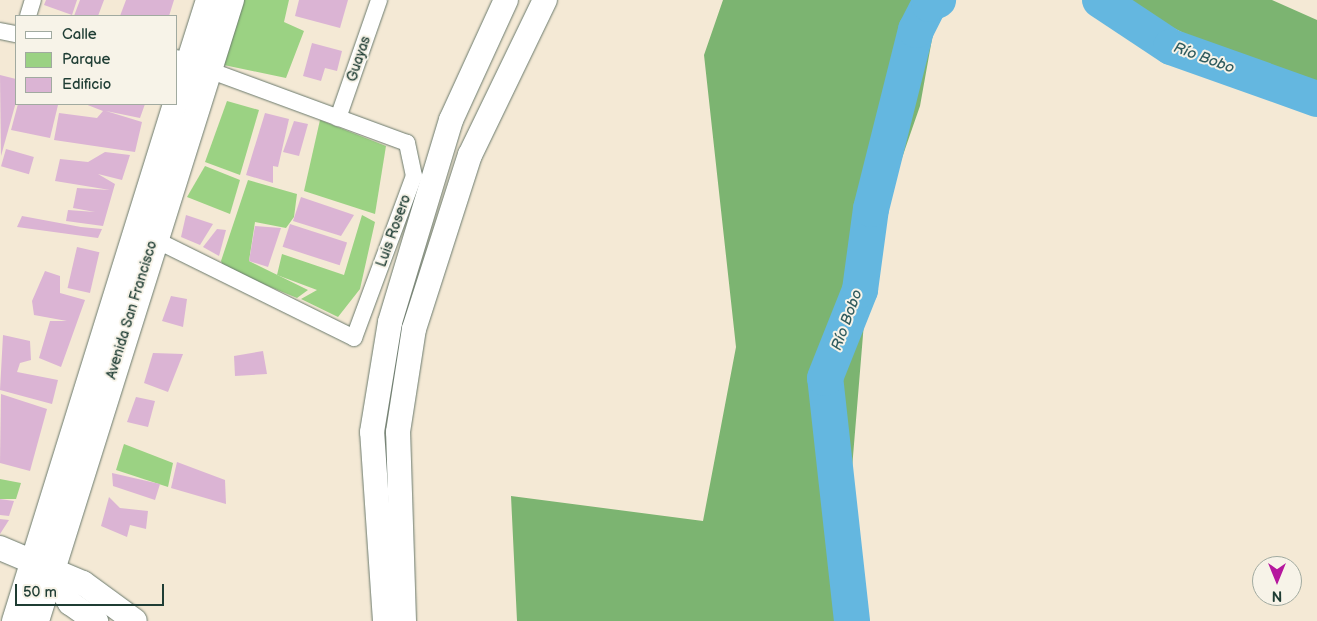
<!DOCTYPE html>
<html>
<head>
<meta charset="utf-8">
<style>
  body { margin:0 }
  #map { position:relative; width:1317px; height:621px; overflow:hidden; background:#f4e9d5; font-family:"Balsamiq Sans",sans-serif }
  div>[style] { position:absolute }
  .green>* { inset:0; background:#9bd283 }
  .forest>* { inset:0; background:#7cb471 }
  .river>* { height:36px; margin:-18px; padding:0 18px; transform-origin:18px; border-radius:18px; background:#64b7e0 }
  .building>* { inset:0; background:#dbb4d4; transform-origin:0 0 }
  .roads { filter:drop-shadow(0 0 1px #6a796c) drop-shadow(0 0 1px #6a796c) }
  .street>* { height:16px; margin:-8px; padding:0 8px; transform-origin:8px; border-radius:8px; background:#fff }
  .secondary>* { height:24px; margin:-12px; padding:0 12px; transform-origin:12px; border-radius:12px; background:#fff }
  span { translate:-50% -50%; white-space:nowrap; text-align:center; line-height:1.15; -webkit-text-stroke:4px #f7f3e8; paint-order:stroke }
  .street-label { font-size:14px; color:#1f3d34 }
  .water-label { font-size:15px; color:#305c5f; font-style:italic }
  .legend { position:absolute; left:15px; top:15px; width:162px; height:90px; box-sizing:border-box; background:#f7f3e8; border:1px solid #a1aaa0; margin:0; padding:6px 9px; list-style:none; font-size:15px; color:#1f3d34 }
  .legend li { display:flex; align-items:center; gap:10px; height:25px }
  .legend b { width:25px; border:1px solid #a1aaa0 }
  .north { position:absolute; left:1252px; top:556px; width:50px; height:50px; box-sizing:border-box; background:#f7f3e8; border:1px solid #a1aaa0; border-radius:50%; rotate:180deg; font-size:14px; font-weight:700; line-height:20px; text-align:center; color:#1f3d34 }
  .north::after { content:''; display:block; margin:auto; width:18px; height:22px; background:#b5179e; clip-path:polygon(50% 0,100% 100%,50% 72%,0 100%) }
  .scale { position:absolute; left:15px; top:584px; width:149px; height:22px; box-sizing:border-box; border:2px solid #1f3d34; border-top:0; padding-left:6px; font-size:15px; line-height:18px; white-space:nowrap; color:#1f3d34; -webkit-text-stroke:4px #f7f3e8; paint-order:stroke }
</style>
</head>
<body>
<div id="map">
  <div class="green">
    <div style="clip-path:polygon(237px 0,289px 0,284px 22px,304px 31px,286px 78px,219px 64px)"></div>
    <div style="clip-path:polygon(227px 101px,259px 110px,240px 175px,205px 162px)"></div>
    <div style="clip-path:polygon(320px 120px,386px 146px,375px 214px,304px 191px)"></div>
    <div style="clip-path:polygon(205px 166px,240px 180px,230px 214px,187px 197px)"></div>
    <div style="clip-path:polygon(248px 180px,297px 194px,294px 217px,286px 228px,255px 222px,249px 261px,308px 290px,297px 298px,224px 268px,221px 261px)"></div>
    <div style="clip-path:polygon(362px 215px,375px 222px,360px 289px,338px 317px,301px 299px,317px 290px,277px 275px,282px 254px,344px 275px)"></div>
    <div style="clip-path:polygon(124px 444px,173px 463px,168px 487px,116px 470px)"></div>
    <div style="clip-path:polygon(0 479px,21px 483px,16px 499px,0 499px)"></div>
  </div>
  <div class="forest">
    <div style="clip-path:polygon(723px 0,939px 0,920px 106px,870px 250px,848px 517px,854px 621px,517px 621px,511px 496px,703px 521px,736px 347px,704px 55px)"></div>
    <div style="clip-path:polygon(1118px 0,1272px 0,1317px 20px,1317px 100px)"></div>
  </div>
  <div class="river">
    <div style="left:1100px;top:0;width:85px;rotate:33.5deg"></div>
    <div style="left:1171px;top:47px;width:155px;rotate:19.6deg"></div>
    <div style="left:852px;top:621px;width:244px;rotate:-96.3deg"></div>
    <div style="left:825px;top:378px;width:95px;rotate:-68.3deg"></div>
    <div style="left:860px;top:290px;width:82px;rotate:-82.3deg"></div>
    <div style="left:871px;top:209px;width:185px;rotate:-75.9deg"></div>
    <div style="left:916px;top:30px;width:29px;rotate:-63deg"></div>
    <div style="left:929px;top:4px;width:10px;rotate:-24deg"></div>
  </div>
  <div class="building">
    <div style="clip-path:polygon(46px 0,77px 0,72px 15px,44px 5px)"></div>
    <div style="clip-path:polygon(80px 0,104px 0,98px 16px,74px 16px)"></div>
    <div style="clip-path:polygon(126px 0,174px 0,169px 16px,120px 16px)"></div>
    <div style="clip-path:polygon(299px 0,348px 0,340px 28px,295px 16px)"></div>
    <div style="clip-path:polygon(312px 43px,342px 51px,337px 71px,325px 68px,321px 81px,303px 76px)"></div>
    <div style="clip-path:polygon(0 75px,16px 79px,16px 102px,1px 156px)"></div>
    <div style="clip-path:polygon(18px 104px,58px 105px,50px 138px,11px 130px)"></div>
    <div style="clip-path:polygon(85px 104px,145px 104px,140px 118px,106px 111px,142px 122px,135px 152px,54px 140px,59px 113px,97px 118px,103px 111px)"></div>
    <div style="clip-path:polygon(265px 113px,289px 119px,278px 167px,273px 166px,273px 183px,246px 175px)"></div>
    <div style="clip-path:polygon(294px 121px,308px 124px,299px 156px,283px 152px)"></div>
    <div style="left:6px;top:149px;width:29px;height:18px;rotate:16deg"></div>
    <div style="clip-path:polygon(105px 152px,130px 155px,122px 180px,98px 174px,115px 184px,103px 226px,66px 221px,68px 210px,95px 212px,73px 208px,77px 188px,110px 190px,55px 181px,60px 159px,88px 162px)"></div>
    <div style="clip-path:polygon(301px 197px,354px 215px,341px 236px,293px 221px)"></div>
    <div style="clip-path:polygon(186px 215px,213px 224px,200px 245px,181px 237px)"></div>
    <div style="clip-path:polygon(22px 216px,81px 227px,102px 229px,98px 238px,17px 227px)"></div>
    <div style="left:290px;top:224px;width:60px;height:24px;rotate:18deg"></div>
    <div style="clip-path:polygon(255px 226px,281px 228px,268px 267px,249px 261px)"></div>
    <div style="clip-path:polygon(217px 229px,226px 230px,219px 256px,203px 247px)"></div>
    <div style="left:77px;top:247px;width:23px;height:42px;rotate:13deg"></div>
    <div style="clip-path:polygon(45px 271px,60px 276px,60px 293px,85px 300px,61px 367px,39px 358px,50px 321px,67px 321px,34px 315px,32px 301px)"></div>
    <div style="clip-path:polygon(171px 296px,187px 299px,183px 327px,162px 321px)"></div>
    <div style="clip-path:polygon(3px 335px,30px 341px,31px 360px,20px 363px,17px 372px,58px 380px,52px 404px,0 390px)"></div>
    <div style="clip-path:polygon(263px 351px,267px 374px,235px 376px,234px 356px)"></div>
    <div style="clip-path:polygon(153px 353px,183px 354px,168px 392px,144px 383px)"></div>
    <div style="clip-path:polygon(1px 394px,47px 409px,30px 471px,0 463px)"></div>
    <div style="clip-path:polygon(136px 397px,155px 401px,148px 427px,127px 422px)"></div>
    <div style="clip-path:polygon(177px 462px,225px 480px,226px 504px,171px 488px)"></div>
    <div style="clip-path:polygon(112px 473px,160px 484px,155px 500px,113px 486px)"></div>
    <div style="clip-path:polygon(109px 497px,120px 508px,148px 511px,146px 529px,130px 525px,127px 537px,101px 526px)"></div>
    <div style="clip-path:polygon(0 499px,14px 501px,9px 516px,0 515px)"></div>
    <div style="clip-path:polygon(0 519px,9px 520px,0 534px)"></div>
  </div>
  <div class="roads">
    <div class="street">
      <div style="left:28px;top:16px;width:17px;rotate:-73deg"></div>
      <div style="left:0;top:31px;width:16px;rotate:11deg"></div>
      <div style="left:338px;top:118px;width:125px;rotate:-70.8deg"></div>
      <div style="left:154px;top:239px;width:223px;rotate:26.3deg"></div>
      <div style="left:354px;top:338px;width:173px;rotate:-69.7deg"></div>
      <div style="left:414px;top:176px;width:34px;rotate:-102deg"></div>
      <div style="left:407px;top:143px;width:246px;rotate:-159.8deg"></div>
    </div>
    <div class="secondary">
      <div style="left:176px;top:101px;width:106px;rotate:-72.4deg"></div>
      <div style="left:0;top:548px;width:90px;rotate:22.9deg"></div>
      <div style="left:83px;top:583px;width:64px;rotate:36.2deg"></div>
      <div style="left:52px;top:573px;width:35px;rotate:59deg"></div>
      <div style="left:70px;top:603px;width:32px;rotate:35deg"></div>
      <div style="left:14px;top:621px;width:541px;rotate:-72.7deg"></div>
      <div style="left:37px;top:621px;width:651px;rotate:-72.57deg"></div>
      <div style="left:385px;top:621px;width:189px;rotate:-93.9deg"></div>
      <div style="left:372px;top:432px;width:111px;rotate:-80.7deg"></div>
      <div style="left:390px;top:322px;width:211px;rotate:-73.2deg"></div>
      <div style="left:451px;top:120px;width:132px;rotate:-65.4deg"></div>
      <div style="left:404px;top:621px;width:189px;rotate:-91.8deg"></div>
      <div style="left:398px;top:432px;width:104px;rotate:-81.2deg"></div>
      <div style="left:414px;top:329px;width:183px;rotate:-72.2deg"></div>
      <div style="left:470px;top:155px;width:172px;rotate:-64.2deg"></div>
    </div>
  </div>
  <div class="street-label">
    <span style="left:359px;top:59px;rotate:-71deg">Guayas</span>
    <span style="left:394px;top:231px;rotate:-70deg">Luis Rosero</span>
    <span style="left:132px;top:310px;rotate:-73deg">Avenida San Francisco</span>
  </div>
  <div class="water-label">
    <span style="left:1204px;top:58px;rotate:20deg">Río Bobo</span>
    <span style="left:847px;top:320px;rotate:-70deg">Río Bobo</span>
  </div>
  <ul class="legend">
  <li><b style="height:6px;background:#fff"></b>Calle</li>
  <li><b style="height:14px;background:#9bd283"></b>Parque</li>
  <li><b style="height:14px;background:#dbb4d4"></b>Edificio</li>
  </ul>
  <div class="north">N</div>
  <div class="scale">50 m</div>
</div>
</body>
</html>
